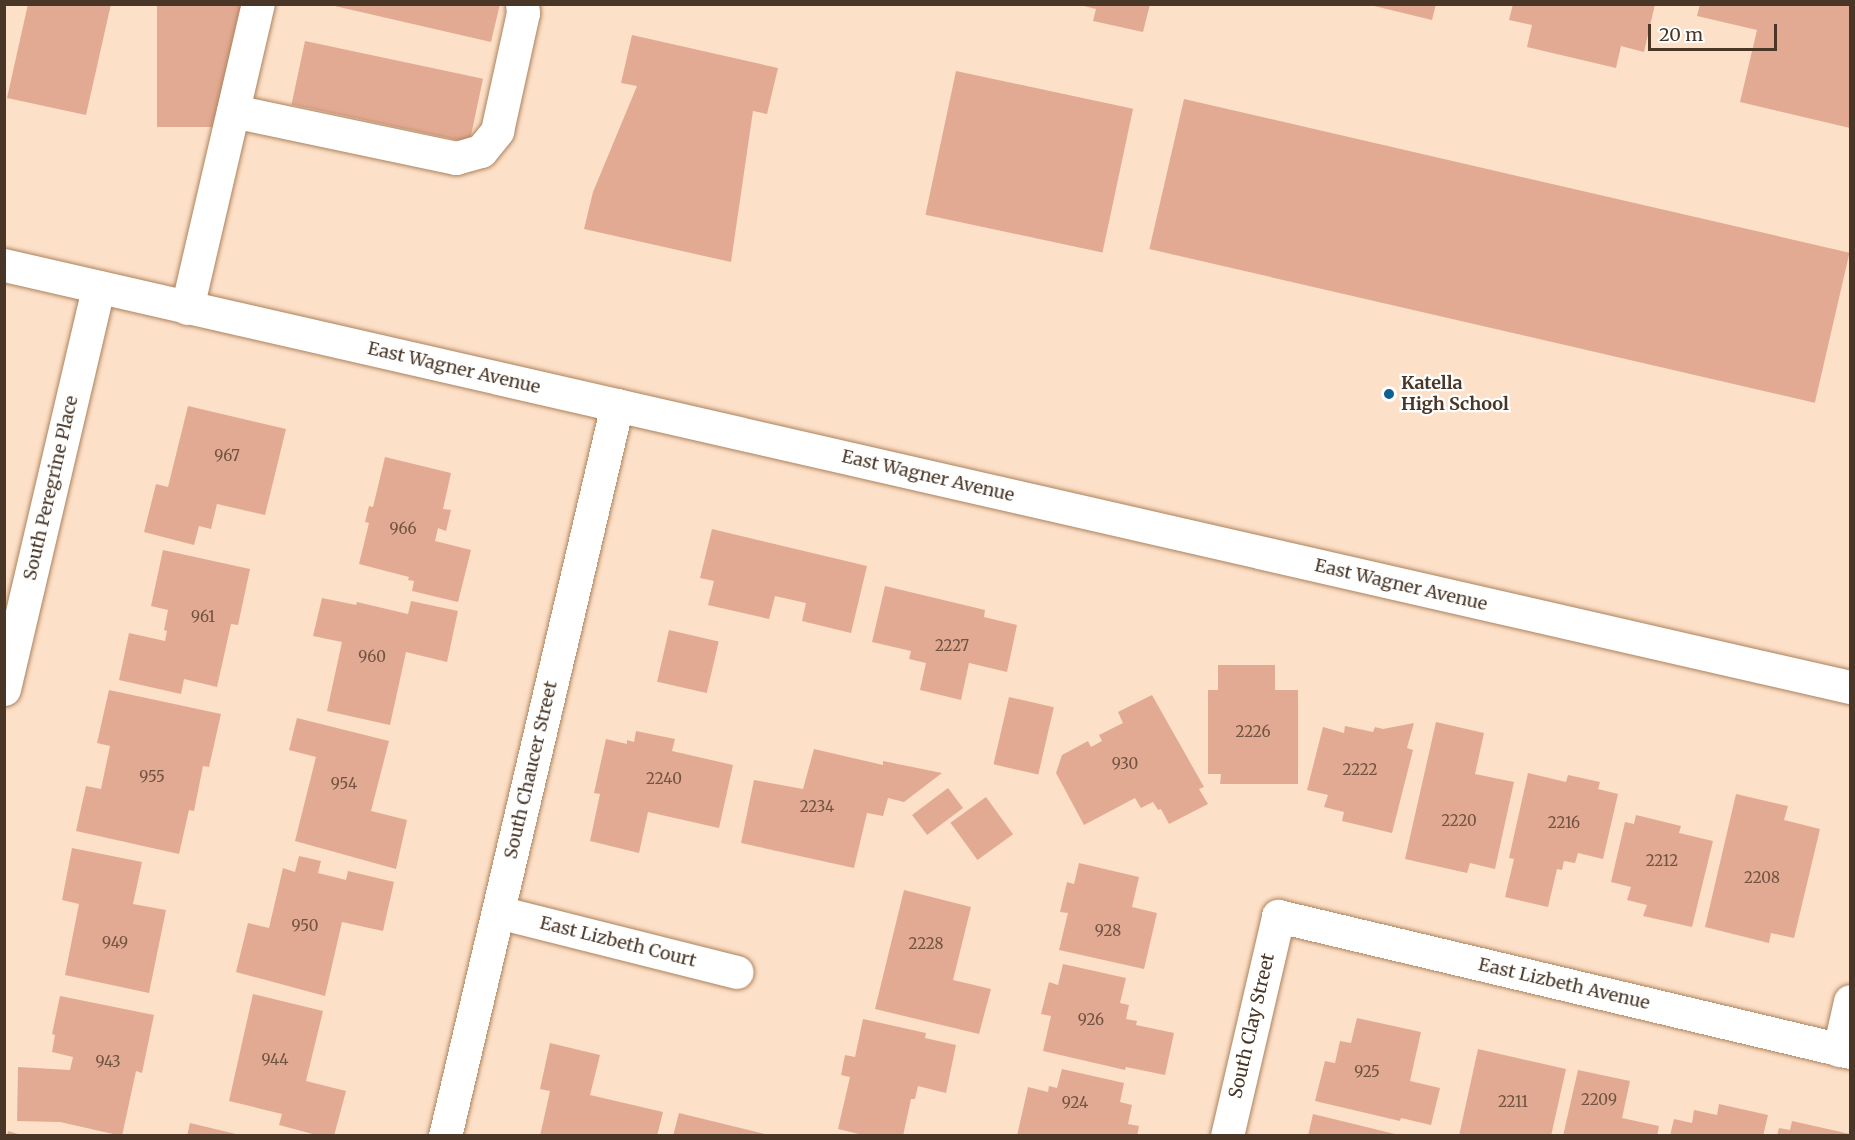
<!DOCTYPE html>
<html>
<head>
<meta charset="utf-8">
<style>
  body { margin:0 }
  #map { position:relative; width:1855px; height:1140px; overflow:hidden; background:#fde0c8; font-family:Merriweather,serif }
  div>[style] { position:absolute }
  .building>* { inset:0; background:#e3aa93; transform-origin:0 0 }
  .roads { filter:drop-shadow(0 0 2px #ad825c) drop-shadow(0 0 2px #ad825c) }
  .minor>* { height:33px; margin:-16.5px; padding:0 16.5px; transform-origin:16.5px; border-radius:16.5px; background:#fff }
  .dots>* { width:16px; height:16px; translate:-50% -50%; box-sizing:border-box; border:3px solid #fff; border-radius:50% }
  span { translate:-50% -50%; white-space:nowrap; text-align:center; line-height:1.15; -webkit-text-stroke:4.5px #fff; paint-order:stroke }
  .number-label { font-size:15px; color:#705341 }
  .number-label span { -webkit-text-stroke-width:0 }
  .street-label { font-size:18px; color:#493626 }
  .poi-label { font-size:18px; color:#493626; font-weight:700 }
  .left { translate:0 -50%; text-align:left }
  .frame { position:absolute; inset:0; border:6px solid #493626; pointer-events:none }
  .scale { position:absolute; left:1648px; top:24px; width:129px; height:27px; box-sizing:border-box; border:3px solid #493626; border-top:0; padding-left:8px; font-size:18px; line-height:21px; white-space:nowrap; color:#493626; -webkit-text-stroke:4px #fff; paint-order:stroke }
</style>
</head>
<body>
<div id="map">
  <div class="building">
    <div style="clip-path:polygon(28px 4px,111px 4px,86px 115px,7px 98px)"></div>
    <div style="left:157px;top:4px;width:84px;height:123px"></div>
    <div style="clip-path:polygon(326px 4px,500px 4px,491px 42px)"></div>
    <div style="clip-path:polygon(1150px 4px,1143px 32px,1093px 21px,1096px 9px,1080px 5px)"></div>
    <div style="clip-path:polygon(1366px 4px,1436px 4px,1432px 20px)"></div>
    <div style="clip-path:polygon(1513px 4px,1655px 4px,1644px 52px,1621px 46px,1616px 68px,1527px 47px,1532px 25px,1509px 20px)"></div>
    <div style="clip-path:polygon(1700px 4px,1850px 4px,1850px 128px,1740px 102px,1757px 30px,1697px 16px)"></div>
    <div style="clip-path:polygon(632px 35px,778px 68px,767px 114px,753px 111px,731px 262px,584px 229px,593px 192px,637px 86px,621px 83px)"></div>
    <div style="left:305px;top:41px;width:182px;height:65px;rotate:12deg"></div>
    <div style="left:956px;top:71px;width:181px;height:147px;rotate:12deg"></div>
    <div style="left:1184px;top:99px;width:683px;height:154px;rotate:13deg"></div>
    <div style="clip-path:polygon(188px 406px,286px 429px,265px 515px,217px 504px,211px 529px,199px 526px,194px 545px,144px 532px,156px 484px,168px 487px)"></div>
    <div style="clip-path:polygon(385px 457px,451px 473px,443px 509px,451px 510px,446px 531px,438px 528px,435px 541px,471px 550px,458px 602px,412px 591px,414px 581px,408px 580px,409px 577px,359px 564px,369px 523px,365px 522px,369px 506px,373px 507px)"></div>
    <div style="clip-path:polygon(712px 529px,867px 566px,851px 633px,802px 621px,806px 603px,775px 596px,769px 619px,708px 605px,714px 581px,700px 578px)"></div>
    <div style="clip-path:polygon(163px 550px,250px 569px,238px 625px,231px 624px,217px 687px,184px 679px,181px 694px,119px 680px,129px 633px,165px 641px,167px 631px,164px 630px,168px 610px,151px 606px)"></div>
    <div style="clip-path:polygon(885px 586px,985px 610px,984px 617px,1017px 625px,1007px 672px,969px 663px,961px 700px,920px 690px,926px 663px,909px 659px,911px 651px,872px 642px)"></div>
    <div style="clip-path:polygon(322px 598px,356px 605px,357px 602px,408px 614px,411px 601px,458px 611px,447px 662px,406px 652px,390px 725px,327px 711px,342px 642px,313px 636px)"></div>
    <div style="left:669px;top:630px;width:51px;height:53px;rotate:13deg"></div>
    <div style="clip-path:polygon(1218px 665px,1275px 665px,1275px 690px,1298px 690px,1298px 784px,1220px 784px,1221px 774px,1208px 774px,1208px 690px,1218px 690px)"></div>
    <div style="clip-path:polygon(109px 690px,221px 714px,209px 767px,203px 766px,194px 811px,189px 810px,179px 854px,76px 831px,86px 786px,101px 789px,110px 746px,97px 743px)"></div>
    <div style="clip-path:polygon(1152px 695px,1204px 787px,1199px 789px,1208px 804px,1169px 824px,1161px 809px,1158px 810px,1153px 802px,1141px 808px,1135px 798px,1084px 825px,1056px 773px,1062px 755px,1088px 741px,1091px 747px,1102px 741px,1099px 735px,1123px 723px,1118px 712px)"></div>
    <div style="left:1009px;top:697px;width:46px;height:69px;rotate:13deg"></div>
    <div style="clip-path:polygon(297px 718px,389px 741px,371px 811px,407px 820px,396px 869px,295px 841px,316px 757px,289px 750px)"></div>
    <div style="clip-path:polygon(1436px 722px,1484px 733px,1475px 774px,1514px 782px,1495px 869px,1470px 863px,1467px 873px,1405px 859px)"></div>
    <div style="clip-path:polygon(1414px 723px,1407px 748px,1413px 750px,1392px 833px,1342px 821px,1344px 812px,1324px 807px,1328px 795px,1307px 790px,1323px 727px,1344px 733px,1345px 726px,1373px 732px,1375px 727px,1383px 729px)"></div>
    <div style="clip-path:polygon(636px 731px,675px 739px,672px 751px,733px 765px,719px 828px,648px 812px,639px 853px,590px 841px,600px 794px,594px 793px,606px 739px,627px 744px,627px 740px,634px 742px)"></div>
    <div style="clip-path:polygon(814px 749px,883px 765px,883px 761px,942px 773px,904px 802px,888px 798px,883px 816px,867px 813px,854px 868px,741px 843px,754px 780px,803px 789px)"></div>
    <div style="clip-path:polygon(1528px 773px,1566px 782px,1568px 775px,1600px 782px,1598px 789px,1618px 794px,1603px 859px,1578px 853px,1575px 863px,1564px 861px,1562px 870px,1557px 869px,1548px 907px,1505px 897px,1514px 859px,1509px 858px)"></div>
    <div style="left:948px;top:788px;width:25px;height:45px;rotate:53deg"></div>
    <div style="clip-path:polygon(1736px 794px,1788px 806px,1784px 820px,1820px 829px,1794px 938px,1771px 933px,1769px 943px,1705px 927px)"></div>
    <div style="left:986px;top:797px;width:46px;height:44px;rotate:54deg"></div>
    <div style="clip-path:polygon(1636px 815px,1681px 826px,1679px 833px,1713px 841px,1692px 927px,1643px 916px,1647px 905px,1627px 900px,1631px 887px,1611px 882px,1625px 822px,1634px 824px)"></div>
    <div style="clip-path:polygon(72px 848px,142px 862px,133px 904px,166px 910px,149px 993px,65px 975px,79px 904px,62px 900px)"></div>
    <div style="clip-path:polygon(299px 856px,321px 861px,318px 873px,346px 880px,348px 871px,394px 882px,383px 931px,342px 922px,325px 996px,236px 972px,248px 923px,269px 928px,283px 868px,295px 872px)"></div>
    <div style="clip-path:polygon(1079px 863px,1139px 877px,1132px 907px,1157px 913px,1144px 969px,1059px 950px,1068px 913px,1060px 912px,1067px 882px,1074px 884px)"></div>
    <div style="clip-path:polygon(904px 890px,971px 907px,953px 980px,991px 989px,979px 1034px,875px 1009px)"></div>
    <div style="clip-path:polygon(1063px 964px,1126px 978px,1120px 1003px,1129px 1005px,1126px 1019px,1137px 1021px,1136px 1025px,1174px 1033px,1165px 1075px,1126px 1067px,1125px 1070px,1043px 1051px,1051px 1016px,1041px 1014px,1049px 982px,1058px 985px)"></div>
    <div style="clip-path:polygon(253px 994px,323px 1011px,306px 1081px,346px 1091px,334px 1136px,320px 1136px,279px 1125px,282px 1114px,229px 1101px)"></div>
    <div style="clip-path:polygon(60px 996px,154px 1015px,142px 1073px,136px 1071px,122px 1136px,60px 1122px,17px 1121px,18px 1067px,70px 1070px,73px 1057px,52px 1052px,55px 1035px,52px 1034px)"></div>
    <div style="clip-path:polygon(1357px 1018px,1421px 1032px,1410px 1081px,1440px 1088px,1431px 1125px,1401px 1118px,1400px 1121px,1315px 1101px,1325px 1061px,1335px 1063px,1340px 1041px,1351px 1043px)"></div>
    <div style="clip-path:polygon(863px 1019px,926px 1033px,925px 1038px,956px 1045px,946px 1093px,918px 1086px,915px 1099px,911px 1099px,903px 1136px,867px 1136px,838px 1129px,850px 1077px,841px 1075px,845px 1055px,855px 1057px)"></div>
    <div style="clip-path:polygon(550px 1043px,600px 1055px,590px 1095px,663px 1112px,657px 1136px,540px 1136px,550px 1091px,540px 1089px)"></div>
    <div style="clip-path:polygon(1478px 1049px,1566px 1069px,1551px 1136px,1459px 1136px)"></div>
    <div style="clip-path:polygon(1062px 1069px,1124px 1083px,1120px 1102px,1132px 1105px,1128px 1124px,1139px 1126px,1137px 1136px,1017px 1136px,1028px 1087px,1048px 1092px,1049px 1086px,1057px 1088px)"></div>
    <div style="clip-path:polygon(1578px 1070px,1630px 1081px,1622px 1118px,1659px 1126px,1657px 1136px,1563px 1136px)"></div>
    <div style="clip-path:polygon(1719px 1104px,1768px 1115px,1763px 1136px,1670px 1136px,1674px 1119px,1692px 1123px,1694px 1110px,1717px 1115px)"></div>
    <div style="clip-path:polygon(679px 1113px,769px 1135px,769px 1136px,673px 1136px)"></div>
    <div style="clip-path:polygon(1313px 1114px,1399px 1135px,1399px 1136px,1308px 1136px)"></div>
    <div style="clip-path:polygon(1792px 1121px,1850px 1134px,1850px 1136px,1777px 1136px,1779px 1128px,1790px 1130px)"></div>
    <div style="clip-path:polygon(190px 1123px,240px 1135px,240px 1136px,187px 1136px)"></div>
    <div style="clip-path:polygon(8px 1131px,21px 1135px,21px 1136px,7px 1136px)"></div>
  </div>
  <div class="roads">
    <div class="minor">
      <div style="left:233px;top:111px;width:228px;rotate:11.9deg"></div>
      <div style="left:456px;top:158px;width:26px;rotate:-16deg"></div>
      <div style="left:481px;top:151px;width:26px;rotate:-51deg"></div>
      <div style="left:497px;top:131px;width:121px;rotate:-77.6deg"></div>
      <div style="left:523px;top:13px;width:9px;rotate:-96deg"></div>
      <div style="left:4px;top:265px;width:1894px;rotate:12.88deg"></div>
      <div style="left:187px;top:308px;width:312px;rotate:-76.9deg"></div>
      <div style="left:4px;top:689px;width:413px;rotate:-76.8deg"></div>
      <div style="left:498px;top:912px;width:246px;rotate:14.1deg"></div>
      <div style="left:1839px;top:1050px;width:50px;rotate:-77.3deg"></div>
      <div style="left:445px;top:1136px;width:751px;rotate:-76.76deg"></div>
      <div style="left:1227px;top:1136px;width:226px;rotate:-76.9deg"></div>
      <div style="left:1278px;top:916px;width:588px;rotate:13.37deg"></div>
    </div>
  </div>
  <div class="dots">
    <div style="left:1389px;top:394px;background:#0d6092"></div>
  </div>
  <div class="number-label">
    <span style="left:227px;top:456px">967</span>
    <span style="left:403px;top:529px">966</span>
    <span style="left:203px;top:617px">961</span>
    <span style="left:952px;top:646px">2227</span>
    <span style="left:372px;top:657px">960</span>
    <span style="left:1253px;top:732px">2226</span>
    <span style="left:1125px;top:764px">930</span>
    <span style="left:1360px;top:770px">2222</span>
    <span style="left:152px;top:777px">955</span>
    <span style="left:664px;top:779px">2240</span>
    <span style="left:344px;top:784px">954</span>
    <span style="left:817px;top:807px">2234</span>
    <span style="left:1459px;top:821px">2220</span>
    <span style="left:1564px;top:823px">2216</span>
    <span style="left:1662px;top:861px">2212</span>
    <span style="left:1762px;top:878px">2208</span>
    <span style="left:305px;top:926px">950</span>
    <span style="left:1108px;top:931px">928</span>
    <span style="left:115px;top:943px">949</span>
    <span style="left:926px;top:944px">2228</span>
    <span style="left:1091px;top:1020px">926</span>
    <span style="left:275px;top:1060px">944</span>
    <span style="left:108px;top:1062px">943</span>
    <span style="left:1367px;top:1072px">925</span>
    <span style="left:1599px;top:1100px">2209</span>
    <span style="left:1513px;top:1102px">2211</span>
    <span style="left:1075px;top:1103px">924</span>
  </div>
  <div class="street-label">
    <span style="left:454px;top:368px;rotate:13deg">East Wagner Avenue</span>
    <span style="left:928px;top:476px;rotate:13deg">East Wagner Avenue</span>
    <span style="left:51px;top:488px;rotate:-77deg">South Peregrine Place</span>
    <span style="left:1401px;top:585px;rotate:13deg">East Wagner Avenue</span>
    <span style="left:531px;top:770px;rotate:-77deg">South Chaucer Street</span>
    <span style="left:618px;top:942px;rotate:14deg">East Lizbeth Court</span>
    <span style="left:1564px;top:984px;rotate:13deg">East Lizbeth Avenue</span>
    <span style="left:1252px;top:1026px;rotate:-77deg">South Clay Street</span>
  </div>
  <div class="poi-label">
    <span class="left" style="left:1401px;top:394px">Katella<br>High School</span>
  </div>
  <div class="frame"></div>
  <div class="scale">20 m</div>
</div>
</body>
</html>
